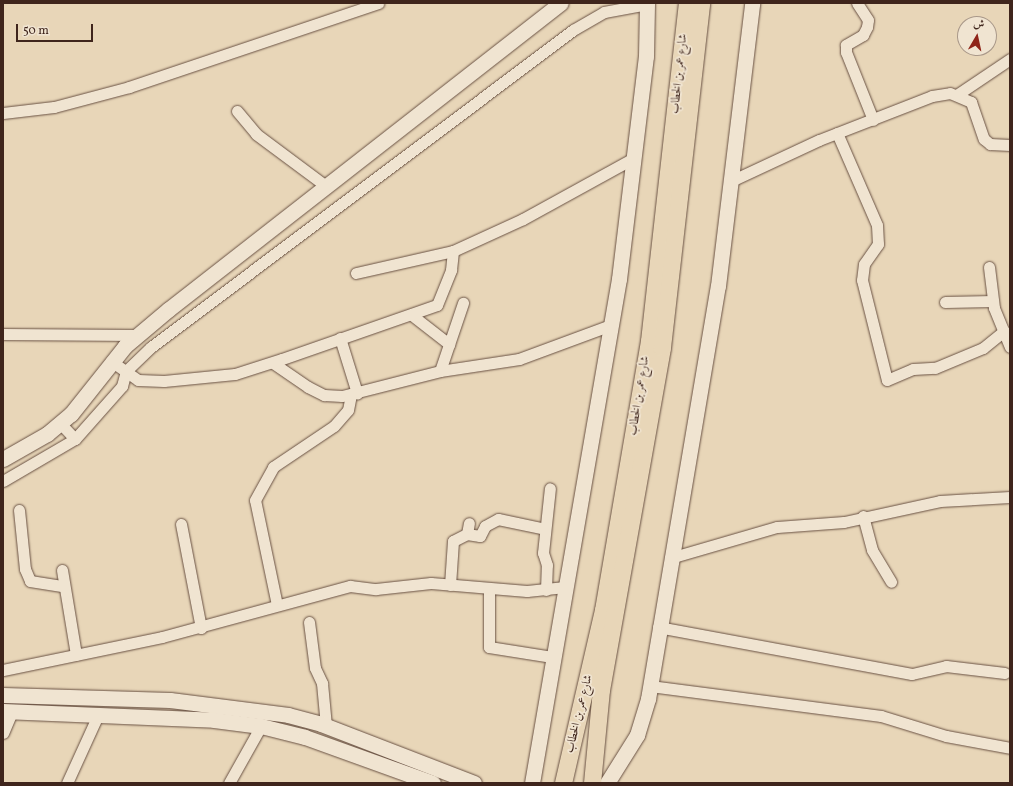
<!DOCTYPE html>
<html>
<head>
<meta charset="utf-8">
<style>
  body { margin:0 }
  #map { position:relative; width:1013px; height:786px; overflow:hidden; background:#e8d6b8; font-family:Vollkorn,Amiri,serif }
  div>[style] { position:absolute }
  .roads { filter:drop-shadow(0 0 1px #695143) drop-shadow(0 0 1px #695143) }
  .street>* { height:11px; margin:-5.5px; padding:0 5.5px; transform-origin:5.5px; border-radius:5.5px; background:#f0e4d1 }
  .secondary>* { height:15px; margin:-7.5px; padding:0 7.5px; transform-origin:7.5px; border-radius:7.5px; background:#f0e4d1 }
  .primary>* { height:17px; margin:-8.5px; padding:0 8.5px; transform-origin:8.5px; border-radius:8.5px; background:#e8d6b8 }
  span { translate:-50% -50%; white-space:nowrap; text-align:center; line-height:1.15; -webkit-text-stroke:3.5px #f0e4d1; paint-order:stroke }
  .street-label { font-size:12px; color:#3f251c }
  .frame { position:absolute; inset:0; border:4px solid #3f251c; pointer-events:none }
  .north { position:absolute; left:957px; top:16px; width:40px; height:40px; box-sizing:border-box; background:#f0e4d1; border:1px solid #a99889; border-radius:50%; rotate:9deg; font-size:11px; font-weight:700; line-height:16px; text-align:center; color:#3f251c }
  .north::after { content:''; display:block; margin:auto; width:14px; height:18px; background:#8f2418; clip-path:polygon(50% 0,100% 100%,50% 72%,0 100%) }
  .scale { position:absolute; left:16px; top:24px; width:77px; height:18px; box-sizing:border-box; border:2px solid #3f251c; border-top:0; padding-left:5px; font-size:12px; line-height:14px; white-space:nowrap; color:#3f251c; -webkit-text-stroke:3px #f0e4d1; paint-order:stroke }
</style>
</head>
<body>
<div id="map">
  <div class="roads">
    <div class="street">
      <div style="left:857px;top:3px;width:20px;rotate:57deg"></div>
      <div style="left:868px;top:20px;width:7px;rotate:98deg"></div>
      <div style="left:867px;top:27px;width:9px;rotate:117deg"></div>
      <div style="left:863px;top:35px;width:20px;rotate:150deg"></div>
      <div style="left:846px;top:45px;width:7px;rotate:90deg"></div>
      <div style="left:846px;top:52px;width:73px;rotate:68.3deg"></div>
      <div style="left:958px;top:94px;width:63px;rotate:-33.9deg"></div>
      <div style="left:237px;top:111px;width:30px;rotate:50deg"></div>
      <div style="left:256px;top:134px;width:89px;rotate:36.7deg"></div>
      <div style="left:3px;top:113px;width:51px;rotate:-6.7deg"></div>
      <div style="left:54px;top:107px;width:78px;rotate:-14.9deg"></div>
      <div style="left:129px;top:87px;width:263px;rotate:-18.6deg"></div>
      <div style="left:837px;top:133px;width:100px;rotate:66.5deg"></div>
      <div style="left:877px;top:225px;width:19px;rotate:87deg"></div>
      <div style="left:878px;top:244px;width:24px;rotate:125deg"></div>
      <div style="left:864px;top:264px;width:16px;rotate:97deg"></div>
      <div style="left:862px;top:280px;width:103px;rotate:76deg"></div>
      <div style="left:887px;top:380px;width:28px;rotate:-23deg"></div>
      <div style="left:913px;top:369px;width:22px;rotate:-3deg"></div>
      <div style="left:935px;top:368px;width:52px;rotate:-22.6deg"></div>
      <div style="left:983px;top:348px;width:27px;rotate:-39deg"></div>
      <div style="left:731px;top:181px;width:97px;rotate:-25deg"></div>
      <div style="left:819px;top:140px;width:121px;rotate:-21.3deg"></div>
      <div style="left:932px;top:96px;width:18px;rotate:-9deg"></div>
      <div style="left:950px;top:93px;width:23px;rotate:23deg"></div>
      <div style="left:971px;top:102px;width:39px;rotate:71deg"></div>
      <div style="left:984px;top:139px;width:8px;rotate:40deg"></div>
      <div style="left:990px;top:144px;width:20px;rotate:3deg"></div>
      <div style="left:989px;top:267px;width:41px;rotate:83deg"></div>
      <div style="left:994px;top:308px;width:42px;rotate:67.7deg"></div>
      <div style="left:356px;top:273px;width:99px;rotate:-12.8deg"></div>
      <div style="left:453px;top:251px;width:77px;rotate:-24.6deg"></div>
      <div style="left:523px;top:219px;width:127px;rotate:-28.8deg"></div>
      <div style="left:945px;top:302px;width:48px;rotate:-1.2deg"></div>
      <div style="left:413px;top:316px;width:46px;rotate:37.9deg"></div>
      <div style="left:3px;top:334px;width:134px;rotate:0.4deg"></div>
      <div style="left:340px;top:338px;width:58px;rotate:72.8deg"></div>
      <div style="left:111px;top:361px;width:33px;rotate:35deg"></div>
      <div style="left:138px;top:380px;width:26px;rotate:2deg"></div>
      <div style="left:164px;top:381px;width:71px;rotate:-5.6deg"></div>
      <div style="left:235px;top:374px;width:49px;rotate:-17.7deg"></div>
      <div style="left:282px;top:359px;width:164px;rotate:-19.2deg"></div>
      <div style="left:437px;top:305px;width:38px;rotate:-68deg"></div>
      <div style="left:451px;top:270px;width:19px;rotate:-84deg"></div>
      <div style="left:273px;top:363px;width:42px;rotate:34.4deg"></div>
      <div style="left:308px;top:387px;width:18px;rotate:27deg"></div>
      <div style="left:324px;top:395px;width:18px;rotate:3deg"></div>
      <div style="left:342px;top:396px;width:101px;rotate:-14.3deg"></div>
      <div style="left:440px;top:371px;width:80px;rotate:-8.6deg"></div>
      <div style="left:519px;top:359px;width:98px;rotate:-20.3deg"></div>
      <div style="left:440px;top:371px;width:72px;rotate:-71.3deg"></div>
      <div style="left:60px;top:423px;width:22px;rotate:47deg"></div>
      <div style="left:3px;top:481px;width:83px;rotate:-30.3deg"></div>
      <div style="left:75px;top:439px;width:71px;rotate:-48.4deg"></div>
      <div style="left:122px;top:386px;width:16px;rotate:-75deg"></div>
      <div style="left:126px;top:371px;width:35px;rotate:-44deg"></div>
      <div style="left:151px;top:347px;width:528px;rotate:-36.91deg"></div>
      <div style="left:573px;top:30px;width:36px;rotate:-30deg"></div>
      <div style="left:604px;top:12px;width:44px;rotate:-10.5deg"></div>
      <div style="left:19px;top:510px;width:59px;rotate:84.2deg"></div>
      <div style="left:25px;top:569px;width:13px;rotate:67deg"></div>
      <div style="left:30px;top:581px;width:32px;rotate:9deg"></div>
      <div style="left:863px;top:516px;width:35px;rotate:75deg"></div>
      <div style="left:872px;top:550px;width:37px;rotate:59deg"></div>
      <div style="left:181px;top:524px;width:106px;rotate:79.1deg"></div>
      <div style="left:467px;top:534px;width:13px;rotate:9deg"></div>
      <div style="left:480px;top:536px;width:11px;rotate:-63deg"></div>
      <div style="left:485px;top:526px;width:15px;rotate:-28deg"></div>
      <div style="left:498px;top:519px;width:48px;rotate:12deg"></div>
      <div style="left:670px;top:558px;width:111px;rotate:-16.2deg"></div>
      <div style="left:777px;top:527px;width:67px;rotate:-4.3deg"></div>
      <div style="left:844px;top:522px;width:98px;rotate:-12.3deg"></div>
      <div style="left:940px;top:501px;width:70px;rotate:-3.3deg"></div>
      <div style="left:62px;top:570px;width:86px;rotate:80.6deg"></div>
      <div style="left:450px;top:585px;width:44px;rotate:-86.1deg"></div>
      <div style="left:453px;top:541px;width:16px;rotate:-27deg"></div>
      <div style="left:467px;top:534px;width:11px;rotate:-80deg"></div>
      <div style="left:489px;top:589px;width:58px;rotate:90deg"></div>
      <div style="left:489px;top:647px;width:64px;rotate:9deg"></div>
      <div style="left:546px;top:590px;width:25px;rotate:-88deg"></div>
      <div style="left:547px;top:565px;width:13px;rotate:-108deg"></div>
      <div style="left:543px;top:553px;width:65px;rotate:-83.9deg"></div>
      <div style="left:277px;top:605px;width:107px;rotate:-101.8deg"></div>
      <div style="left:255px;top:500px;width:38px;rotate:-61deg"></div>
      <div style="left:273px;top:467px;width:73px;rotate:-33.9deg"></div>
      <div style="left:334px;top:426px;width:21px;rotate:-49deg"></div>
      <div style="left:348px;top:410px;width:16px;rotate:-79deg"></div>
      <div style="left:309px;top:622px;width:46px;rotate:82.6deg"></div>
      <div style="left:315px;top:668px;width:17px;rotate:65deg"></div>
      <div style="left:322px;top:683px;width:43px;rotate:84.7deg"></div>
      <div style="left:658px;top:627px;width:258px;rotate:10.5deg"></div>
      <div style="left:912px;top:674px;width:35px;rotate:-13deg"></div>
      <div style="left:946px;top:666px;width:59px;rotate:6.8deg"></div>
      <div style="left:3px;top:670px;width:162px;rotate:-11.7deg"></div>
      <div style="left:162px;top:637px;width:195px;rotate:-15.2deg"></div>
      <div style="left:350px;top:586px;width:26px;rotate:7deg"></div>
      <div style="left:376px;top:589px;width:55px;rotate:-6.2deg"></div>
      <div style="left:431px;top:583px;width:96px;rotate:4.8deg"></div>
      <div style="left:527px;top:591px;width:38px;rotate:-6deg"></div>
      <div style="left:650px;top:686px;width:233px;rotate:7.4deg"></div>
      <div style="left:881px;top:716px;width:68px;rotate:17.1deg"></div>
      <div style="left:946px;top:736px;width:65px;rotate:10.6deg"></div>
      <div style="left:3px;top:733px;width:23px;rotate:-67deg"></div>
      <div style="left:67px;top:783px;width:75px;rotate:-65.5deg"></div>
      <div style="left:229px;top:783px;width:65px;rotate:-60.7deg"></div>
    </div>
    <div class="secondary">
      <div style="left:3px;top:459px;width:51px;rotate:-29.6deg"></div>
      <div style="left:47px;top:434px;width:31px;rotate:-40deg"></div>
      <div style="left:71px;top:414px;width:87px;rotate:-51.5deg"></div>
      <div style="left:125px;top:346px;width:57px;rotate:-40.1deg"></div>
      <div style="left:169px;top:309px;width:497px;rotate:-38deg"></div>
      <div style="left:3px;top:695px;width:167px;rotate:1.7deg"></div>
      <div style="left:170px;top:700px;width:119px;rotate:7.2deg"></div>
      <div style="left:288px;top:715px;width:34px;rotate:15deg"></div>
      <div style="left:321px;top:724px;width:164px;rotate:21.1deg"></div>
      <div style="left:3px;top:711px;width:211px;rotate:2.4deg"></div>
      <div style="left:214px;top:720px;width:47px;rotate:7.3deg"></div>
      <div style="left:261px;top:726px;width:45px;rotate:14deg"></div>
      <div style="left:305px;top:737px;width:136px;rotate:19.8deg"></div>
      <div style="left:532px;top:783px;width:511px;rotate:-80.21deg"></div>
      <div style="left:619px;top:279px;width:225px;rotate:-83.1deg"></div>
      <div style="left:646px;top:56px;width:53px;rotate:-88.9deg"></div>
      <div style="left:607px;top:783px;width:57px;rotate:-58deg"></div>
      <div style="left:637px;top:735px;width:38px;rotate:-73deg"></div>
      <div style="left:648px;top:699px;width:419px;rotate:-80.4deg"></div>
      <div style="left:718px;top:286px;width:285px;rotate:-83.1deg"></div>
    </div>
    <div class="primary">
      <div style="left:563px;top:783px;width:178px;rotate:-77deg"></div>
      <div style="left:603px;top:610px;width:273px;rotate:-80.3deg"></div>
      <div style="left:649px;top:341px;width:340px;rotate:-83.6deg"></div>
      <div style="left:592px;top:783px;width:93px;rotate:-84.5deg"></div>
      <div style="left:601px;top:690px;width:348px;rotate:-79.9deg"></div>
      <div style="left:662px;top:347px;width:346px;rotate:-83.5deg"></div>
    </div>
  </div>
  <div class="street-label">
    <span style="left:680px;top:74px;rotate:-84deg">شارع عمر بن الخطاب</span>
    <span style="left:640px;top:396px;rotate:-81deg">شارع عمر بن الخطاب</span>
    <span style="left:580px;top:714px;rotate:-76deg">شارع عمر بن الخطاب</span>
  </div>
  <div class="frame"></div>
  <div class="north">ش</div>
  <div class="scale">50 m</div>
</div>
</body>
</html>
